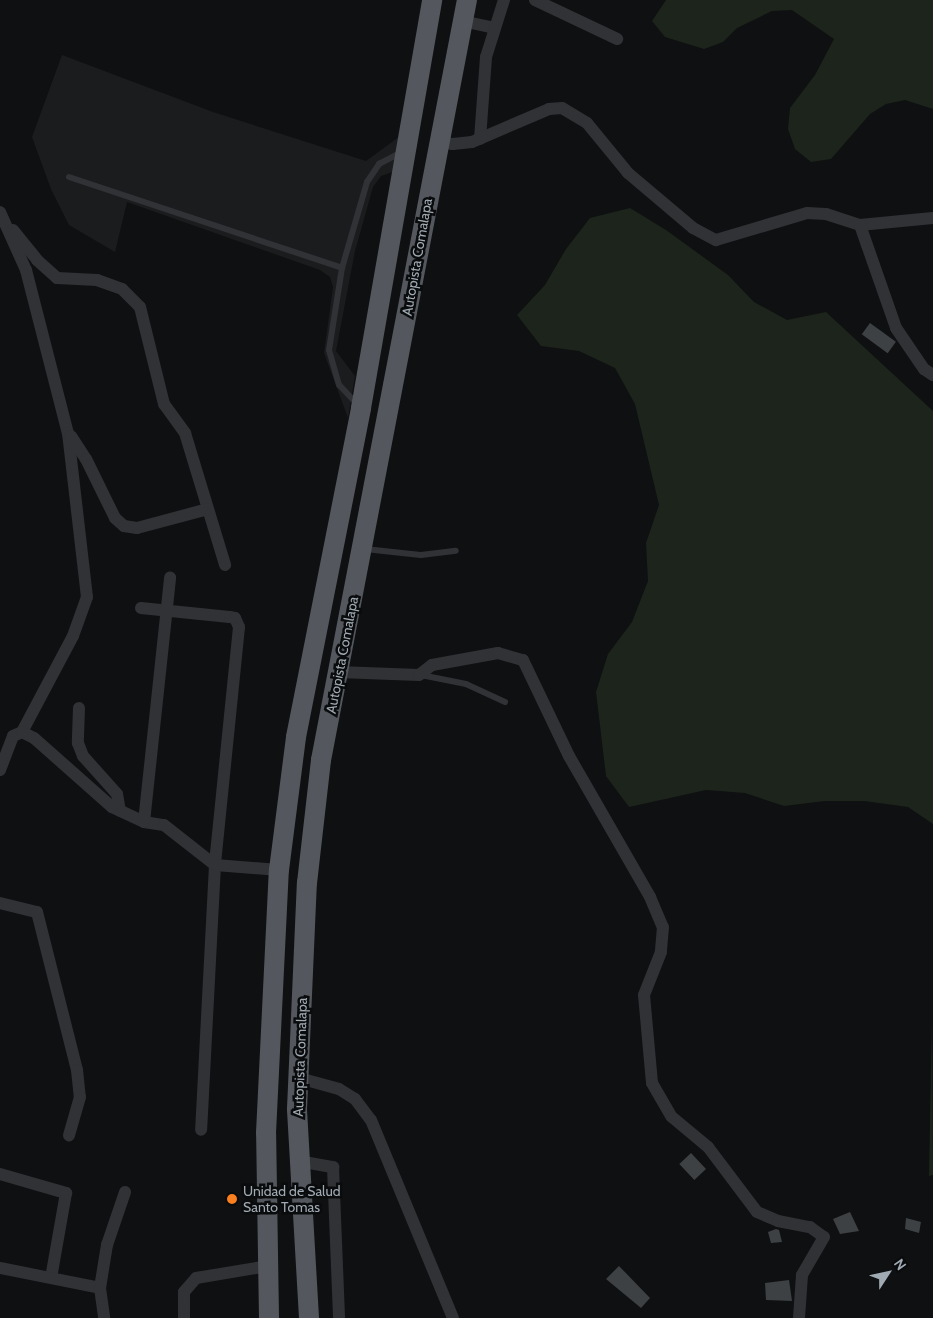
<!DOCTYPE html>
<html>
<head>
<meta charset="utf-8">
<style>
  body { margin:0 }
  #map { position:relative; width:933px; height:1318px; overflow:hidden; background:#0f1011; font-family:Cabin,sans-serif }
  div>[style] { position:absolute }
  .built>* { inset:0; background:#1b1c1e }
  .green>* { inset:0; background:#1c241c }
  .building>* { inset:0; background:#3e4144; transform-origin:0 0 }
  .service>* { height:6px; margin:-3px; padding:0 3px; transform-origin:3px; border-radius:3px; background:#303236 }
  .minor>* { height:12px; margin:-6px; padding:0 6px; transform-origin:6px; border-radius:6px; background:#303236 }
  .trunk>* { height:20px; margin:-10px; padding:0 10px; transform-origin:10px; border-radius:10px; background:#54585e }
  .dots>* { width:14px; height:14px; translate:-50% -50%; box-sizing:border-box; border:2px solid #0a0b0c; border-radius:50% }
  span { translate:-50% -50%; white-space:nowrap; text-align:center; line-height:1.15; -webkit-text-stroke:5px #0a0b0c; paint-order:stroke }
  .street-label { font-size:14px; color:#a0aab3 }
  .poi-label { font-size:14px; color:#a0aab3 }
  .left { translate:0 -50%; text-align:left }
  .north { position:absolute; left:863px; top:1248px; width:50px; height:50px; -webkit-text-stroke:4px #0a0b0c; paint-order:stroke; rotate:55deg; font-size:14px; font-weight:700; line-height:20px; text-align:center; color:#a0aab3 }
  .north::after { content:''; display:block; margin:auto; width:18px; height:22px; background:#a0aab3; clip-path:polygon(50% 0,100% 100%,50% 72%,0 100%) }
</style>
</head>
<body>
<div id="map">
  <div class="built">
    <div style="clip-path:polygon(62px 55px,213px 112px,366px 161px,403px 134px,395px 171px,381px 176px,373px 187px,355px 251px,336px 351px,355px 376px,348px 418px,324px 353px,333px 287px,330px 277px,320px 270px,127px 202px,115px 252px,69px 225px,51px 189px,32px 137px)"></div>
  </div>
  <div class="green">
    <div style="clip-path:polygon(666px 0,933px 0,933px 109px,905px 100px,886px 104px,870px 114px,831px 159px,811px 162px,795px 149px,788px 129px,790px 108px,815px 75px,834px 39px,792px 10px,772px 11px,737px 28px,723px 42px,704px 49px,665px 37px,652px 21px)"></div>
    <div style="clip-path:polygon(630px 208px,666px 230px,728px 275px,754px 302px,787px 320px,826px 312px,933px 411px,933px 824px,908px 807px,864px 801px,825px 801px,784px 806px,745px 793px,706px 790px,629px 807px,606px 776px,596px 692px,608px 654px,632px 622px,648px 581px,646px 543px,659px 505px,635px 404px,615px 368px,579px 351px,541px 346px,517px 315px,545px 285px,566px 249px,590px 218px)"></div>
    <div style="clip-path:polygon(932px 1017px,933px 1175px,929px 1176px)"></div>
  </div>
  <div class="building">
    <div style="left:870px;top:323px;width:32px;height:14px;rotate:36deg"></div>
    <div style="left:691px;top:1153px;width:22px;height:16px;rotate:47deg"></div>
    <div style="clip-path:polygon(850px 1212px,859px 1231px,840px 1234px,833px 1219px)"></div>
    <div style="clip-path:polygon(906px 1218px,921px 1222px,919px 1233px,905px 1229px)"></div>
    <div style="clip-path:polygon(776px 1229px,779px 1230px,782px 1242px,771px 1243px,768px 1232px)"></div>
    <div style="clip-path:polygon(619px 1266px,650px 1298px,641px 1308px,606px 1279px)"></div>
    <div style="clip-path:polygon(789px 1280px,792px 1301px,766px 1300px,765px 1283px)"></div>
  </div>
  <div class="service">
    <div style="left:69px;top:177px;width:288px;rotate:18.4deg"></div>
    <div style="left:357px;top:404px;width:26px;rotate:-133deg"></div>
    <div style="left:339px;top:385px;width:36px;rotate:-106deg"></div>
    <div style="left:329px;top:350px;width:83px;rotate:-81deg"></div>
    <div style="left:342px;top:268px;width:90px;rotate:-73.8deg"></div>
    <div style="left:367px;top:182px;width:22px;rotate:-56deg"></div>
    <div style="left:379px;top:164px;width:26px;rotate:-28deg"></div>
    <div style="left:365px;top:549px;width:56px;rotate:6.1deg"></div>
    <div style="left:421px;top:555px;width:35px;rotate:-7deg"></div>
    <div style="left:421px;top:675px;width:46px;rotate:11.3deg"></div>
    <div style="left:466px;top:684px;width:43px;rotate:24.8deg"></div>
  </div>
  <div class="minor">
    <div style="left:535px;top:0;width:91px;rotate:25.4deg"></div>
    <div style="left:462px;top:21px;width:33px;rotate:12deg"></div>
    <div style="left:480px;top:139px;width:82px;rotate:-85.8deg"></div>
    <div style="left:486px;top:57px;width:60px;rotate:-72.5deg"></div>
    <div style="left:437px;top:141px;width:16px;rotate:11deg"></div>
    <div style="left:453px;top:144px;width:19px;rotate:-6deg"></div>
    <div style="left:472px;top:142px;width:84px;rotate:-23.2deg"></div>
    <div style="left:549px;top:109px;width:13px;rotate:-4deg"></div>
    <div style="left:562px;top:108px;width:29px;rotate:31deg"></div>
    <div style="left:587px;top:123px;width:65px;rotate:50.6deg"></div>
    <div style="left:628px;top:173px;width:85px;rotate:40.2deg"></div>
    <div style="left:693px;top:228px;width:26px;rotate:28deg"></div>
    <div style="left:716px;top:240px;width:95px;rotate:-16.5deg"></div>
    <div style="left:807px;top:213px;width:19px;rotate:3deg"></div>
    <div style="left:826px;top:214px;width:36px;rotate:18deg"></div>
    <div style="left:860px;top:225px;width:73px;rotate:-5.5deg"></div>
    <div style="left:0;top:212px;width:64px;rotate:65.9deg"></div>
    <div style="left:26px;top:270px;width:168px;rotate:75.6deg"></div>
    <div style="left:68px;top:433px;width:165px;rotate:83.4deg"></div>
    <div style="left:87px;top:597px;width:41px;rotate:109.7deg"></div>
    <div style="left:73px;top:636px;width:109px;rotate:118deg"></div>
    <div style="left:860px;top:225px;width:109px;rotate:70.7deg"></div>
    <div style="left:896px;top:328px;width:50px;rotate:55.7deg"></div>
    <div style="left:924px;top:369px;width:11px;rotate:34deg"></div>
    <div style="left:13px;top:230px;width:38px;rotate:51deg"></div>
    <div style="left:37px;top:260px;width:27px;rotate:42deg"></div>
    <div style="left:57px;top:278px;width:40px;rotate:2.9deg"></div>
    <div style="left:97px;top:280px;width:27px;rotate:20deg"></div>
    <div style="left:122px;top:289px;width:25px;rotate:45deg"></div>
    <div style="left:140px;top:307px;width:100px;rotate:76.1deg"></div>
    <div style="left:164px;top:404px;width:36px;rotate:54deg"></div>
    <div style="left:185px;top:433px;width:138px;rotate:73.1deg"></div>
    <div style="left:71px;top:436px;width:27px;rotate:57deg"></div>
    <div style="left:86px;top:459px;width:66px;rotate:63.8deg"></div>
    <div style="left:115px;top:518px;width:12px;rotate:42deg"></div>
    <div style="left:124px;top:526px;width:13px;rotate:9deg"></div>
    <div style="left:137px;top:528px;width:73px;rotate:-15deg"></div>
    <div style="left:141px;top:608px;width:89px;rotate:5.8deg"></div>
    <div style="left:230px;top:617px;width:5px;rotate:11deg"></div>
    <div style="left:235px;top:618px;width:10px;rotate:66deg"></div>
    <div style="left:239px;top:627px;width:239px;rotate:95.8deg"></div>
    <div style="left:215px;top:865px;width:265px;rotate:93deg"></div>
    <div style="left:338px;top:672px;width:81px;rotate:2.1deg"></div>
    <div style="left:419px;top:675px;width:16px;rotate:-38deg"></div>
    <div style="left:432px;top:665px;width:67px;rotate:-10.3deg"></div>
    <div style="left:498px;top:653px;width:26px;rotate:16deg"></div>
    <div style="left:523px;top:660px;width:106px;rotate:64.4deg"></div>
    <div style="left:569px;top:756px;width:163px;rotate:60.1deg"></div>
    <div style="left:650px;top:897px;width:33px;rotate:67deg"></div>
    <div style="left:663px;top:927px;width:25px;rotate:95deg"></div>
    <div style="left:661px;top:952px;width:46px;rotate:111.6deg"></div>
    <div style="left:644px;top:995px;width:88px;rotate:84.8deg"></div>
    <div style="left:652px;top:1083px;width:39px;rotate:60deg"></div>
    <div style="left:672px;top:1117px;width:47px;rotate:39.8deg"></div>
    <div style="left:708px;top:1147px;width:81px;rotate:53deg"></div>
    <div style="left:757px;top:1212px;width:23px;rotate:23deg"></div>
    <div style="left:778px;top:1221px;width:33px;rotate:11deg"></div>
    <div style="left:810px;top:1227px;width:17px;rotate:36deg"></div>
    <div style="left:824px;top:1237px;width:44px;rotate:120.1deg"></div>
    <div style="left:802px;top:1275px;width:43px;rotate:94deg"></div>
    <div style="left:79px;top:708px;width:35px;rotate:92deg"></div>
    <div style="left:78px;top:743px;width:14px;rotate:69deg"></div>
    <div style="left:83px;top:756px;width:51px;rotate:48.2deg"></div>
    <div style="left:117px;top:794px;width:17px;rotate:80deg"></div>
    <div style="left:0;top:770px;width:36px;rotate:-69deg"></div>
    <div style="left:13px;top:736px;width:10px;rotate:-24deg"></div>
    <div style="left:22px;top:732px;width:13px;rotate:27deg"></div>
    <div style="left:34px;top:738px;width:104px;rotate:41.5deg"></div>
    <div style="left:112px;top:807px;width:35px;rotate:25deg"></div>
    <div style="left:144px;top:822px;width:20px;rotate:9deg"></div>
    <div style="left:164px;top:825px;width:65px;rotate:38.1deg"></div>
    <div style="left:215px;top:865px;width:64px;rotate:4.5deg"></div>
    <div style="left:144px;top:822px;width:246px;rotate:-83.9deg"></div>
    <div style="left:0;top:903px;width:38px;rotate:14deg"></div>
    <div style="left:37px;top:912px;width:163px;rotate:75.8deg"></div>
    <div style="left:77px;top:1070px;width:27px;rotate:84deg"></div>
    <div style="left:80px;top:1097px;width:40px;rotate:106deg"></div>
    <div style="left:299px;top:1078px;width:41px;rotate:15.4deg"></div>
    <div style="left:339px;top:1089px;width:19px;rotate:32deg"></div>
    <div style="left:355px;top:1099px;width:26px;rotate:53deg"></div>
    <div style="left:371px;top:1120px;width:214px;rotate:67.5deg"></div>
    <div style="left:298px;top:1161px;width:36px;rotate:10deg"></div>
    <div style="left:333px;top:1167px;width:151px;rotate:87.7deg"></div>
    <div style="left:0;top:1174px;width:69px;rotate:16.1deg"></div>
    <div style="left:66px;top:1193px;width:86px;rotate:100deg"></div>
    <div style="left:0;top:1268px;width:102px;rotate:11.3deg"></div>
    <div style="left:100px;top:1288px;width:30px;rotate:82deg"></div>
    <div style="left:100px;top:1288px;width:44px;rotate:-80.8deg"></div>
    <div style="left:107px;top:1245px;width:56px;rotate:-71.2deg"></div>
    <div style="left:184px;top:1318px;width:26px;rotate:-90deg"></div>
    <div style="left:184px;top:1292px;width:18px;rotate:-49deg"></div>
    <div style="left:196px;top:1278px;width:73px;rotate:-9.5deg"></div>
  </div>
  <div class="trunk">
    <div style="left:269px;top:1318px;width:185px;rotate:-90.9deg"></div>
    <div style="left:266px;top:1133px;width:263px;rotate:-87.2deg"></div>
    <div style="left:279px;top:870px;width:134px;rotate:-82.7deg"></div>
    <div style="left:296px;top:737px;width:335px;rotate:-78.8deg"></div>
    <div style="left:361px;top:408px;width:414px;rotate:-80.1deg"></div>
    <div style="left:309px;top:1318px;width:209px;rotate:-93.3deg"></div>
    <div style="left:297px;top:1109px;width:226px;rotate:-87.5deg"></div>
    <div style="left:307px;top:883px;width:124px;rotate:-83.5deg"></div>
    <div style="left:321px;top:760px;width:774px;rotate:-79.13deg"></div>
  </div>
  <div class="dots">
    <div style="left:232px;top:1199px;background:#fa7f1e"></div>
  </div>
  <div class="street-label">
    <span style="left:417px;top:257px;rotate:-80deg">Autopista Comalapa</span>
    <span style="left:342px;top:655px;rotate:-79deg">Autopista Comalapa</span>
    <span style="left:300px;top:1057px;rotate:-88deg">Autopista Comalapa</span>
  </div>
  <div class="poi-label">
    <span class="left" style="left:243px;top:1199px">Unidad de Salud<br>Santo Tomas</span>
  </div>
  <div class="north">N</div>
</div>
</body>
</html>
